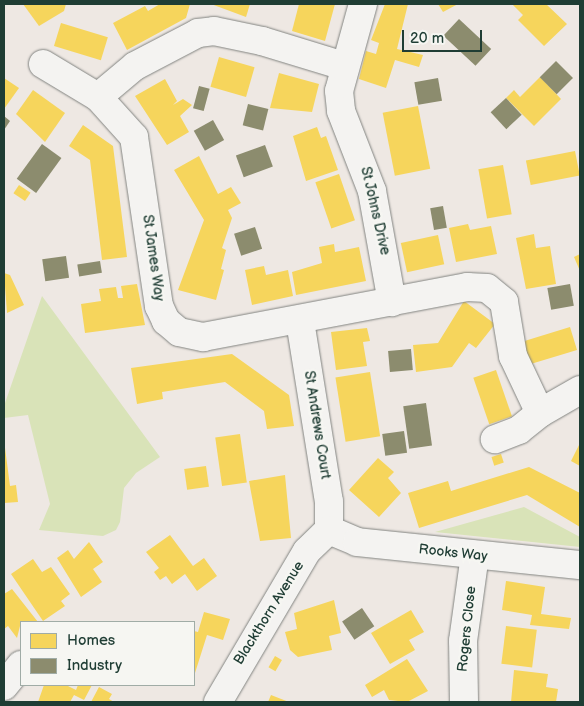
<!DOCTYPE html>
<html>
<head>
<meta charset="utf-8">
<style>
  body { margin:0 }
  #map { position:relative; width:584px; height:706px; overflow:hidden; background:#eee8e3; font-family:"Balsamiq Sans",sans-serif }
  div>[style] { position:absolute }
  .green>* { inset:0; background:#d9e3b8 }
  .homes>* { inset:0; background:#f6d55c; transform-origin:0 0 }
  .industry>* { inset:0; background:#8c8c6e; transform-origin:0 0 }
  .roads { filter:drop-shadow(0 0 1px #828481) drop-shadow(0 0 1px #828481) }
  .minor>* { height:28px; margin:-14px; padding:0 14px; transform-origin:14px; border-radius:14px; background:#f4f3f1 }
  span { translate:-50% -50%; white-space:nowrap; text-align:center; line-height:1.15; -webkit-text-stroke:5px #f6f6f2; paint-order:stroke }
  .street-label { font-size:14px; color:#1f3d34 }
  .frame { position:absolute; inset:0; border:5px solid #1f3d34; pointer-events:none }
  .legend { position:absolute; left:20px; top:621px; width:175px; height:65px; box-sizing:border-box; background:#f6f6f2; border:1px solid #a0aca6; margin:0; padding:6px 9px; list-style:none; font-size:15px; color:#1f3d34 }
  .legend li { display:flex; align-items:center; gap:10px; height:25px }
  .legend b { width:25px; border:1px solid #a0aca6 }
  .scale { position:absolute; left:402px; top:30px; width:80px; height:22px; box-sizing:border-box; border:2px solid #1f3d34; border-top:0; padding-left:6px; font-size:15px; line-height:18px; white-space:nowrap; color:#1f3d34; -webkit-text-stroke:4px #f6f6f2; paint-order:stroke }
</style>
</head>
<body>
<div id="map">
  <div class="green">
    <div style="clip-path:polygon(42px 296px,160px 457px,136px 473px,124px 488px,120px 522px,116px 530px,103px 536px,39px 530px,50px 504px,28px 415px,4px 418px,4px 406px)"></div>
    <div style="clip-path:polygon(524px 507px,580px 537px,580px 547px,435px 532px)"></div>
  </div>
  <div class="homes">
    <div style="clip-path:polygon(23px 4px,66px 4px,64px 11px,39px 26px)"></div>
    <div style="clip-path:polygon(160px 4px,190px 4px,186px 18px,127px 50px,113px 23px,145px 6px,148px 11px)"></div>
    <div style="clip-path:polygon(211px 4px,250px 4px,246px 17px)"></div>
    <div style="clip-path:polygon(299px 4px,335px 4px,325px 41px,292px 31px)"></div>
    <div style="clip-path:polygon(385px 4px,408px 4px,397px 49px,423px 55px,419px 67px,395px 60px,386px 88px,359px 79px,366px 51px,376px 54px,379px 43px,371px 40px)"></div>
    <div style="clip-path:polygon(438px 4px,458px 4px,443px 12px)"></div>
    <div style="clip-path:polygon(512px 4px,546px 4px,567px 24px,544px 46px,518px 20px,523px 15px)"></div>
    <div style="left:61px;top:23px;width:49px;height:24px;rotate:17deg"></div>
    <div style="left:219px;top:57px;width:37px;height:31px;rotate:16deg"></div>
    <div style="clip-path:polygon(279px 73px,319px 84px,312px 112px,270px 108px)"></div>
    <div style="clip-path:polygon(540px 77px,561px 99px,534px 126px,506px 98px,514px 90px,520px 97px)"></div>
    <div style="clip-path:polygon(4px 78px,19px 88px,4px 109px)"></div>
    <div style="clip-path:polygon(165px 79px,177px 101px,173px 105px,183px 99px,192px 105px,180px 116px,189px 132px,167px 145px,135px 96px)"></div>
    <div style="clip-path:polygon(33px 90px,65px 113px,45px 142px,16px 114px)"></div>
    <div style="left:418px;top:106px;width:64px;height:36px;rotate:79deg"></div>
    <div style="clip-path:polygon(83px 125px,113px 146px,127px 257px,102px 260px,90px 160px,69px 146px)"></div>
    <div style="clip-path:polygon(317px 127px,321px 138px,326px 136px,338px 170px,306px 181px,293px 136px)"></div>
    <div style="left:575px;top:151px;width:25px;height:50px;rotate:79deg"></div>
    <div style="clip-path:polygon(199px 156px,218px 194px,231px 187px,241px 203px,228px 210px,232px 218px,222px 248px,226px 250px,221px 269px,224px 270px,216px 300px,178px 290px,204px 220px,174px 170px)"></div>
    <div style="left:503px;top:165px;width:50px;height:25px;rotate:80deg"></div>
    <div style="left:339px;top:174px;width:49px;height:25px;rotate:71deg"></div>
    <div style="left:19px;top:185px;width:14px;height:10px;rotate:34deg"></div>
    <div style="clip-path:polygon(468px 224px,470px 230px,491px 226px,497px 254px,456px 262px,449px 228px)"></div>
    <div style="clip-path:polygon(534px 234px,536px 248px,550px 246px,556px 284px,526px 289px,516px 238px)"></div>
    <div style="left:438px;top:235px;width:30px;height:38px;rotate:78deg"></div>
    <div style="clip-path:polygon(334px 244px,335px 252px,359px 247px,366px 281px,296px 295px,292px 272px,322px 263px,319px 247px)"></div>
    <div style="clip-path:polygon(580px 254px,580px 271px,574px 257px)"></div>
    <div style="clip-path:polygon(264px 266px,266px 275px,288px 270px,293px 296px,252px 305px,245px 270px)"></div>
    <div style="clip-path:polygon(4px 273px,10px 275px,24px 305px,7px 313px)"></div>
    <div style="clip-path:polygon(137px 284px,145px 325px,85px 333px,81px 304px,101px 301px,99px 289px,116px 287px,118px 298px,123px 298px,121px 286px)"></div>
    <div style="clip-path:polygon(464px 301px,495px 324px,476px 348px,469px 343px,452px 367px,416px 372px,413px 345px,438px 343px)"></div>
    <div style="left:570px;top:327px;width:24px;height:51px;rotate:73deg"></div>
    <div style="clip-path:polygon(367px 328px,370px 341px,363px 342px,367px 366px,336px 370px,331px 332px)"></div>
    <div style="clip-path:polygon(232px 354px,289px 395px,294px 426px,267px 429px,264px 411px,225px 382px,162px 392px,163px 399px,137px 404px,131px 368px)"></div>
    <div style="left:496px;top:370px;width:49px;height:24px;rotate:71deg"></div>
    <div style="left:370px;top:372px;width:65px;height:35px;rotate:81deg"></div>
    <div style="left:240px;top:434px;width:49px;height:25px;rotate:82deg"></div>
    <div style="clip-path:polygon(4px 440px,10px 486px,16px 485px,18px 502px,4px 503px)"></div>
    <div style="clip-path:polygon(580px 443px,580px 466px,571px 461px)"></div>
    <div style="left:501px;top:454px;width:9px;height:10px;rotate:72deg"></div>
    <div style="clip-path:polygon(378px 458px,394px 472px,388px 478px,401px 493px,379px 517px,349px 490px)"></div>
    <div style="left:206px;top:466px;width:21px;height:22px;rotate:82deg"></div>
    <div style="clip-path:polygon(529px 467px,580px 493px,580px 527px,527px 495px,419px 528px,408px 493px,448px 481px,451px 491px)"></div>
    <div style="clip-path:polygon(285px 475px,291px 538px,260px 541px,249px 481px)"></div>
    <div style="clip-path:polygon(170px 535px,193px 566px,204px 558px,217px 576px,197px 591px,185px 574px,172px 584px,166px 576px,160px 580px,154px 572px,159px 568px,146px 552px)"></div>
    <div style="clip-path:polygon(89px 542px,103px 562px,93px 569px,102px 582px,81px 597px,57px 558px,68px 550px,74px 559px)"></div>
    <div style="clip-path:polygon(33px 559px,42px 572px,51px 567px,70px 594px,61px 601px,65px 606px,43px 621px,11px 574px)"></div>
    <div style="clip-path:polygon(506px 581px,545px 587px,541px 614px,571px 618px,569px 629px,530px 625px,532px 615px,502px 610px)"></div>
    <div style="clip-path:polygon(12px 589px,38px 622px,21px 622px,17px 638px,8px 626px,4px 629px,4px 594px)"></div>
    <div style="clip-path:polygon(334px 600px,341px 633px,329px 636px,332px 650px,298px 657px,290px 650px,285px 632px,297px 629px,294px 613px)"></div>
    <div style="clip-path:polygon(411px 610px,424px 632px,409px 640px,415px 650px,390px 664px,371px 633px)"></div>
    <div style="clip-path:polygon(204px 612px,230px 619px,223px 640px,207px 635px,195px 673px,194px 631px,198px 632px)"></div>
    <div style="left:506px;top:626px;width:31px;height:38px;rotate:7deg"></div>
    <div style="left:275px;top:656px;width:8px;height:13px;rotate:30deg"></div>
    <div style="clip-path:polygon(407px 659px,428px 691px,407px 702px,389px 700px,384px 690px,372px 697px,365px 685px)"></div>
    <div style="clip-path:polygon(514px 670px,548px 674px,546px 687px,558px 689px,556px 702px,511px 702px)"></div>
    <div style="clip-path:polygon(44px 685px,66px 685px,76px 690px,78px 685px,92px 685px,84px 700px,74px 695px,70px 702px,38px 702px)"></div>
    <div style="clip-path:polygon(99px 687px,112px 694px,109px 699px,114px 702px,91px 702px)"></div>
    <div style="clip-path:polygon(271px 695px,289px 702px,268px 702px)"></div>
  </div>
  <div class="industry">
    <div style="left:459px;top:19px;width:44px;height:23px;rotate:43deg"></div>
    <div style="left:556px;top:61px;width:24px;height:23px;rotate:45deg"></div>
    <div style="left:438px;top:78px;width:23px;height:24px;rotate:80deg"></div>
    <div style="left:199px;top:86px;width:11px;height:23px;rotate:15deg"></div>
    <div style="left:506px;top:98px;width:23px;height:21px;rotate:47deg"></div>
    <div style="left:248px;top:104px;width:21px;height:22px;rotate:14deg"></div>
    <div style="clip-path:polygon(4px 116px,10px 121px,4px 130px)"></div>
    <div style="left:213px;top:120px;width:23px;height:22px;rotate:61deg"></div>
    <div style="left:42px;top:144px;width:24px;height:43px;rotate:36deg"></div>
    <div style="left:265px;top:145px;width:23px;height:31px;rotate:70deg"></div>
    <div style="left:443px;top:206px;width:22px;height:13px;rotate:80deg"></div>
    <div style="left:255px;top:227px;width:23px;height:22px;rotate:72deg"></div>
    <div style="left:66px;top:256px;width:22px;height:24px;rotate:82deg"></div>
    <div style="left:100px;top:261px;width:12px;height:23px;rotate:81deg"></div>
    <div style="left:570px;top:284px;width:22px;height:23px;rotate:80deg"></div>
    <div style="left:411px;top:349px;width:21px;height:23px;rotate:85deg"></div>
    <div style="left:426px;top:403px;width:43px;height:23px;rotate:82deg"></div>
    <div style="left:404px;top:431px;width:22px;height:22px;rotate:82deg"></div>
    <div style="left:362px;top:608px;width:22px;height:24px;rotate:56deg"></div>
  </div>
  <div class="roads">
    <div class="minor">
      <div style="left:363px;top:4px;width:90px;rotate:105.4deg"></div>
      <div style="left:339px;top:91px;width:20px;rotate:84deg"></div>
      <div style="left:341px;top:111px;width:86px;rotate:68.8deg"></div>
      <div style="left:372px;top:191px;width:113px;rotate:79.8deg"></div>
      <div style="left:43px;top:64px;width:64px;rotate:31deg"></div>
      <div style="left:98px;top:97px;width:54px;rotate:48deg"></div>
      <div style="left:134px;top:137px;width:171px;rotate:81.6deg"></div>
      <div style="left:159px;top:306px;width:17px;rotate:65deg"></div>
      <div style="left:166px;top:321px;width:17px;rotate:40deg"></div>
      <div style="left:179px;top:332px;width:25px;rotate:12deg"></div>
      <div style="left:203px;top:337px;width:269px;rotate:-10.7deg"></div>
      <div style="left:467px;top:287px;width:20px;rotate:3deg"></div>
      <div style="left:487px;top:288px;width:22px;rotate:39deg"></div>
      <div style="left:504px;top:302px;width:55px;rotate:80.5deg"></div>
      <div style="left:513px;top:356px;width:63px;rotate:64.7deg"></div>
      <div style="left:540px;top:413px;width:27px;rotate:141deg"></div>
      <div style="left:519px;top:430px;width:26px;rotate:159deg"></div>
      <div style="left:98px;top:97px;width:48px;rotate:-40deg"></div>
      <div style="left:135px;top:66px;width:71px;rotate:-27.6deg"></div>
      <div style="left:198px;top:33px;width:16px;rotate:-7deg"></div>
      <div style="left:214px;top:31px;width:49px;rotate:11.8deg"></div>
      <div style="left:262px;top:41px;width:86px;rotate:17deg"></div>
      <div style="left:300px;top:321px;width:183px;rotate:80.9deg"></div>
      <div style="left:329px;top:502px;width:28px;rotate:90deg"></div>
      <div style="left:540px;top:413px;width:46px;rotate:-29.9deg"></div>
      <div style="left:329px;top:530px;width:30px;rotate:23deg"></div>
      <div style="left:357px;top:542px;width:224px;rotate:5.9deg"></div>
      <div style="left:4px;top:686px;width:27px;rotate:-51deg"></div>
      <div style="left:218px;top:702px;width:175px;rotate:-59.5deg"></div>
      <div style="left:307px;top:551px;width:30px;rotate:-44deg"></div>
      <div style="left:464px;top:702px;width:61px;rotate:-90.9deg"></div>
      <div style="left:463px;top:641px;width:87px;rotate:-82.1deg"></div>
    </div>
  </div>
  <div class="street-label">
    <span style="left:375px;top:211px;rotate:77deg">St Johns Drive</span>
    <span style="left:153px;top:258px;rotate:82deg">St James Way</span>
    <span style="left:317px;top:425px;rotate:81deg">St Andrews Court</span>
    <span style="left:453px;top:553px;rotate:6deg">Rooks Way</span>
    <span style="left:269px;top:613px;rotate:-58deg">Blackthorn Avenue</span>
    <span style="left:467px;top:629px;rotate:-84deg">Rogers Close</span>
  </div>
  <div class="frame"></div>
  <ul class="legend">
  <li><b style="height:14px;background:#f6d55c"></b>Homes</li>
  <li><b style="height:14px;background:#8c8c6e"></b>Industry</li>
  </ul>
  <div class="scale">20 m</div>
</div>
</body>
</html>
